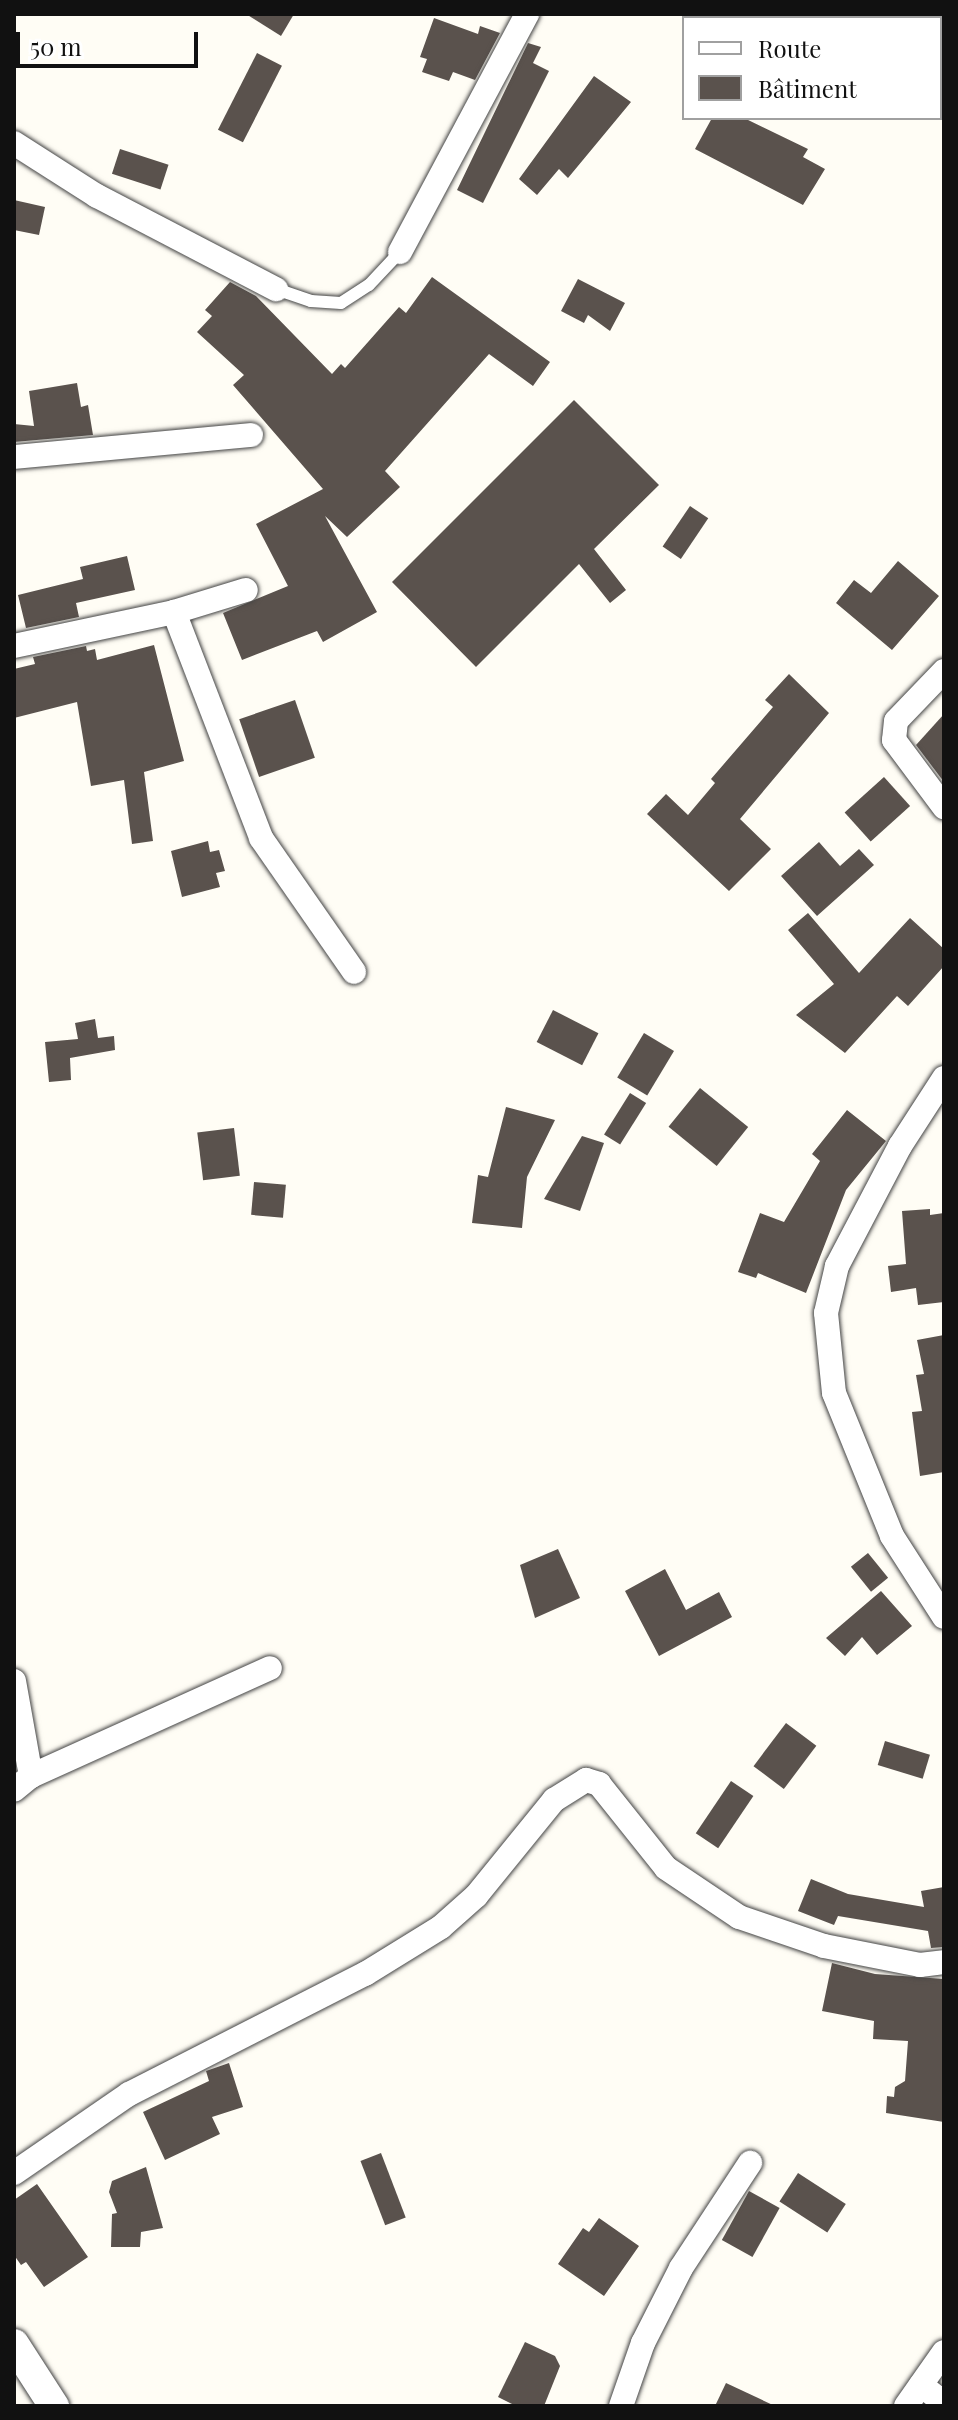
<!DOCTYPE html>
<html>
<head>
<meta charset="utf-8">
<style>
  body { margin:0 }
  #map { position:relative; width:958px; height:2420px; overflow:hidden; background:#fffdf5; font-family:"Playfair Display",serif }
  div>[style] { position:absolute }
  .building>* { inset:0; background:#5a524d; transform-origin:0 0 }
  .roads { filter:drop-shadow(0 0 2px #444) drop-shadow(0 0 2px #444) }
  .service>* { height:12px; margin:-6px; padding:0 6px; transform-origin:6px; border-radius:6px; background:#fff }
  .minor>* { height:24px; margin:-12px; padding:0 12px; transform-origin:12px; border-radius:12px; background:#fff }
  .tertiary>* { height:30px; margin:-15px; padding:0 15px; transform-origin:15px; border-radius:15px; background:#fff }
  span { translate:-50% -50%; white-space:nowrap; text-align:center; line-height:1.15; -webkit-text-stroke:8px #fff; paint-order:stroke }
  .frame { position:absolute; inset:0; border:16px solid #111; pointer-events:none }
  .legend { position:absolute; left:682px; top:16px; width:260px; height:104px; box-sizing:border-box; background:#fff; border:2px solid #a0a0a0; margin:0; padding:10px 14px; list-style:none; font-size:24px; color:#111 }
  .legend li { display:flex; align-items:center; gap:16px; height:40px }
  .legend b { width:40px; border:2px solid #a0a0a0 }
  .scale { position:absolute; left:16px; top:32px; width:182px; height:36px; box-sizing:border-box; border:4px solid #111; border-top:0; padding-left:10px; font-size:24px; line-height:28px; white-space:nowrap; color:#111; -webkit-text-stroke:6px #fff; paint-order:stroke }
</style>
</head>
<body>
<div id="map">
  <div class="building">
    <div style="clip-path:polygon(246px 14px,294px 14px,281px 36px)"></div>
    <div style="clip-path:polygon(434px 18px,478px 34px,480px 26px,500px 33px,475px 80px,453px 72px,449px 81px,422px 72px,427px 59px,420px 57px)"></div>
    <div style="clip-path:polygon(528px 43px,541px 47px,533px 63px,549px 71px,483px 203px,457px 190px)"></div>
    <div style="left:257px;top:53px;width:28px;height:86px;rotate:27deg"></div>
    <div style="clip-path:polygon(594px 76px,631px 102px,568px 178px,559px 169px,537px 195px,519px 179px)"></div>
    <div style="clip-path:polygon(712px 118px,744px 118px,808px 149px,803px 157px,825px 169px,803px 205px,695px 149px)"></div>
    <div style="left:120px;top:149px;width:51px;height:26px;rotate:18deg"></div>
    <div style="clip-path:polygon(14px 200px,45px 207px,39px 235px,14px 230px)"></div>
    <div style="clip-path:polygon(432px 277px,550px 362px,533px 386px,489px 354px,385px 471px,400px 487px,347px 537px,325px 516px,377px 612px,323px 642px,317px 631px,242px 660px,223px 613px,288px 586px,256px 524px,323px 489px,233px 385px,244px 375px,197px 332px,212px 316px,205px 310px,230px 282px,256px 296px,332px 374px,341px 364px,345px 368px,399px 307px,406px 313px)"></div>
    <div style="clip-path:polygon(578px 279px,625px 303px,610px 331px,588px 315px,584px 323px,561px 311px)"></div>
    <div style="clip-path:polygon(77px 383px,81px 407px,88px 405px,93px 435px,14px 442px,14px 424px,34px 426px,29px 391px)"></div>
    <div style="clip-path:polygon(574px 400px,659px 485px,594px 549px,626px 590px,610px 603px,579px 564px,476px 667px,392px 582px)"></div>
    <div style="left:690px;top:506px;width:22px;height:49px;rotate:34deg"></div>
    <div style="clip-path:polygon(127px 556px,135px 590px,76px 603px,79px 617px,26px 628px,18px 595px,83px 579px,80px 567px)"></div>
    <div style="clip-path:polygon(898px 561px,939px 596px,892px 650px,836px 603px,854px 580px,871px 593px)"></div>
    <div style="clip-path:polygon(154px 645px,184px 761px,144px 772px,153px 841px,132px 844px,124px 780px,91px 786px,77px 702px,14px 718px,14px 669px,35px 664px,33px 657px,86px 646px,87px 651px,95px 649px,97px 660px)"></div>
    <div style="clip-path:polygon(789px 674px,829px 713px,740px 819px,771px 849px,729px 891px,647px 814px,666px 794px,688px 815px,715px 783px,711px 779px,773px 707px,765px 700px)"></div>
    <div style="left:295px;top:700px;width:61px;height:59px;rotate:71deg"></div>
    <div style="clip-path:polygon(944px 714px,944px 782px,916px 745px)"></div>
    <div style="left:884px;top:777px;width:39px;height:53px;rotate:48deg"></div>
    <div style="clip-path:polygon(208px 841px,210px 852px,219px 850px,225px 871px,216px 873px,220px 887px,182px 897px,171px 851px)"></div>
    <div style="clip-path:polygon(819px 842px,840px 866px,859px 849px,874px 865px,817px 916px,781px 876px)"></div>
    <div style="clip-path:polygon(808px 913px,859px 973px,910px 918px,944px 949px,944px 966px,908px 1006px,897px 996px,845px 1053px,796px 1015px,834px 984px,788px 930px)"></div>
    <div style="left:553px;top:1010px;width:51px;height:36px;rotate:27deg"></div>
    <div style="clip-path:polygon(95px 1019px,98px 1038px,114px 1036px,115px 1050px,70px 1058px,71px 1080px,49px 1082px,45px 1042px,78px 1039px,75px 1023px)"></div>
    <div style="left:644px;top:1033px;width:35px;height:52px;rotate:31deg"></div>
    <div style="left:700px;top:1088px;width:62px;height:50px;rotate:39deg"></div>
    <div style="left:630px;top:1093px;width:19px;height:49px;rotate:32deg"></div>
    <div style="clip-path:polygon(506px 1107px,555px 1120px,527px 1177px,522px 1228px,472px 1223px,478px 1175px,488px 1177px)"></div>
    <div style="clip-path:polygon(847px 1110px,886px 1141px,846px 1190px,806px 1293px,758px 1273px,756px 1278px,738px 1272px,760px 1213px,784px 1222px,820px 1161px,812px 1154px)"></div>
    <div style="left:234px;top:1128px;width:48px;height:37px;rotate:83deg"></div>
    <div style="clip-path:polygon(582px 1136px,604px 1143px,580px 1211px,544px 1199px)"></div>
    <div style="left:254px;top:1182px;width:32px;height:33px;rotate:5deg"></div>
    <div style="clip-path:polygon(930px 1209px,930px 1215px,944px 1213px,944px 1302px,918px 1305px,916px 1288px,891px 1292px,888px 1266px,906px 1264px,902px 1211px)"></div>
    <div style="clip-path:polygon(944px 1335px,944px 1472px,920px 1476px,912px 1412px,922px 1411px,916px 1375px,924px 1374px,917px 1340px)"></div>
    <div style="clip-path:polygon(558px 1549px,580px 1598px,535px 1618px,520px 1565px)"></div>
    <div style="left:868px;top:1553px;width:32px;height:22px;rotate:51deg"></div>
    <div style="clip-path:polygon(665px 1569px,686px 1610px,719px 1592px,732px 1617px,659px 1656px,625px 1591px)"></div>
    <div style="clip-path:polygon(881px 1591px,912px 1626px,877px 1655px,862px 1637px,845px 1656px,826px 1638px)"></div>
    <div style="left:786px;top:1723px;width:38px;height:54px;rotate:37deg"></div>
    <div style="left:885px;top:1741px;width:47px;height:25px;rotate:17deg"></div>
    <div style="left:731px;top:1781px;width:27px;height:63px;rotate:34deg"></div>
    <div style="clip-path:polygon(811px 1879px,848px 1894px,924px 1907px,921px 1891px,944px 1887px,944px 1947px,931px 1948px,928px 1931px,838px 1916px,834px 1925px,798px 1911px)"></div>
    <div style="clip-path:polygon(832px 1963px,875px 1974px,944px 1979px,944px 2122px,886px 2113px,887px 2096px,894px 2097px,895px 2087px,905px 2081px,908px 2041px,873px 2039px,874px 2021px,822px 2011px)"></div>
    <div style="clip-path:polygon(229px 2063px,243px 2107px,212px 2117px,220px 2134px,165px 2160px,143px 2112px,209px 2081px,206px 2071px)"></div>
    <div style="left:381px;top:2153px;width:69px;height:22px;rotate:69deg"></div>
    <div style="clip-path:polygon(146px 2167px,163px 2228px,141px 2232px,140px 2247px,111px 2247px,112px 2214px,117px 2213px,109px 2192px,112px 2181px)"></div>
    <div style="left:798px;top:2173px;width:57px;height:34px;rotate:33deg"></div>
    <div style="clip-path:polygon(37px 2184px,88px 2257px,44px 2287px,26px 2262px,21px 2265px,14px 2255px,14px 2200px)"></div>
    <div style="left:749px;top:2191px;width:35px;height:56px;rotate:29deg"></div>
    <div style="clip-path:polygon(599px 2218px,639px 2246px,604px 2296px,558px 2264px,583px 2228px,589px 2232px)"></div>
    <div style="clip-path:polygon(525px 2342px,555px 2356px,560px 2366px,544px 2406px,516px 2406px,498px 2397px)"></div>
    <div style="clip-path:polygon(726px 2383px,775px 2406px,715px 2406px)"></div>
  </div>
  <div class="roads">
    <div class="service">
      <div style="left:276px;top:289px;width:37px;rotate:19deg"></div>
      <div style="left:311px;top:301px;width:30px;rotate:4deg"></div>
      <div style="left:341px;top:303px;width:33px;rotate:-33deg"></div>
      <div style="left:369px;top:285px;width:45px;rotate:-46.8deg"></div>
    </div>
    <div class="minor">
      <div style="left:14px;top:143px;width:98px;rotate:32.6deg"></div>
      <div style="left:97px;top:196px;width:202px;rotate:27.5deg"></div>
      <div style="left:400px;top:252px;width:270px;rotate:-61.9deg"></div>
      <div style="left:14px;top:457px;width:238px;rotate:-5.3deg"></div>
      <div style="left:174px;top:612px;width:242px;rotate:68.9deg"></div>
      <div style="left:261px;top:838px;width:163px;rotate:55.2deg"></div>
      <div style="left:14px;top:646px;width:164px;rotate:-12deg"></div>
      <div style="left:174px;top:612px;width:75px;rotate:-17deg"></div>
      <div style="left:944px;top:671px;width:69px;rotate:133.8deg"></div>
      <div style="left:896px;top:721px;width:19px;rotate:96deg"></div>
      <div style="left:894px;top:740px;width:84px;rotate:53.3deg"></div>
      <div style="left:944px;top:1078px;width:81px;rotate:122.9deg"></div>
      <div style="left:900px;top:1146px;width:136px;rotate:117.7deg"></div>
      <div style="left:837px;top:1266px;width:48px;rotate:103.2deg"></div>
      <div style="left:826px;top:1313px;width:80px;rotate:84.3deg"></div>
      <div style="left:834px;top:1393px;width:154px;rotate:67.9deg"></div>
      <div style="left:892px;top:1536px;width:96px;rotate:57.3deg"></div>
      <div style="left:14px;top:1681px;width:97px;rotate:79.9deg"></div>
      <div style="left:31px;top:1776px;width:22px;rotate:141deg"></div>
      <div style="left:31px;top:1776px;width:262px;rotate:-24.3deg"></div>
      <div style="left:14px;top:2173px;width:140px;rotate:-34.5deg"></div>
      <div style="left:129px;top:2094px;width:265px;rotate:-27deg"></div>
      <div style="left:365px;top:1974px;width:89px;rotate:-31.7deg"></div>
      <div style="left:441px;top:1927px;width:47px;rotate:-41.5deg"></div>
      <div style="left:476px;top:1896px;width:124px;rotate:-50.9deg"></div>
      <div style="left:554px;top:1800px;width:38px;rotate:-32deg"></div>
      <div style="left:586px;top:1780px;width:14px;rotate:17deg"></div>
      <div style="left:599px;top:1784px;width:107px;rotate:51.4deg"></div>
      <div style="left:666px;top:1868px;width:88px;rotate:33.9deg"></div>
      <div style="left:739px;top:1917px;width:90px;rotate:18.8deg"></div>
      <div style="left:824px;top:1946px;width:98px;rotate:11.2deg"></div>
      <div style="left:920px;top:1965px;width:24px;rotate:-7deg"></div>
      <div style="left:921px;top:2385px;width:29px;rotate:38deg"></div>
      <div style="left:621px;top:2406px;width:67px;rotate:-70.8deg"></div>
      <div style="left:643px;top:2343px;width:84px;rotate:-63.1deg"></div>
      <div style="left:681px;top:2268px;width:126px;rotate:-56.7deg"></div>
      <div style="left:906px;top:2406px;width:66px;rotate:-54.9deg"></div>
    </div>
    <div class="tertiary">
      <div style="left:14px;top:2344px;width:74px;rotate:57.2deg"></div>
    </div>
  </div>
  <div class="frame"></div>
  <ul class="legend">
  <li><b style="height:10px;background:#fff"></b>Route</li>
  <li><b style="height:22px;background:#5a524d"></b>Bâtiment</li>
  </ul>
  <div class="scale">50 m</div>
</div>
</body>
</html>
